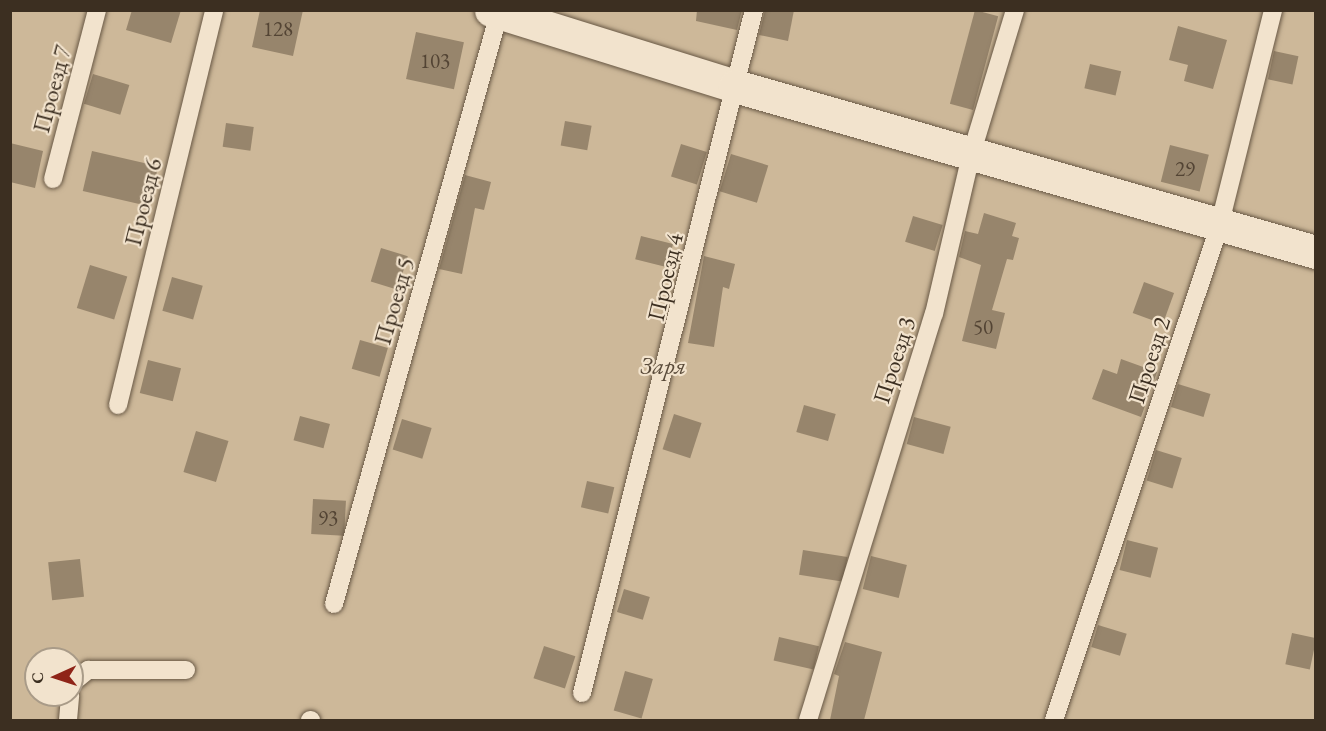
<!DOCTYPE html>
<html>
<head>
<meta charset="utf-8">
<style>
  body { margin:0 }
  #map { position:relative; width:1326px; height:731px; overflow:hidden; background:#ebd4b2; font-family:"EB Garamond",serif }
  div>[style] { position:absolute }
  .green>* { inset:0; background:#cdb899 }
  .building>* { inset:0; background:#97856c; transform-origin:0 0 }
  .roads { filter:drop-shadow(0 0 2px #685845) drop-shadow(0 0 2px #685845) }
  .service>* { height:18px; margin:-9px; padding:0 9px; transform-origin:9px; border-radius:9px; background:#f2e3cd }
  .minor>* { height:33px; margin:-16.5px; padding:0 16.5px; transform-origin:16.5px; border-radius:16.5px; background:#f2e3cd }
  span { translate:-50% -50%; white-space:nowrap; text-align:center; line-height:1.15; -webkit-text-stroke:4.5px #f2e3cd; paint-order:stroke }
  .number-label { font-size:21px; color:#534434 }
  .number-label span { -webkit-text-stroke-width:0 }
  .street-label { font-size:24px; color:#3c2f21 }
  .park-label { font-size:24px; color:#594a39; font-style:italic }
  .frame { position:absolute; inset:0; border:12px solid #3c2f21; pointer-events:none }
  .north { position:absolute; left:24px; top:647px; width:60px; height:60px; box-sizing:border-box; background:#f2e3cd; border:2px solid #a99b88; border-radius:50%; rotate:267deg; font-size:16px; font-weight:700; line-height:24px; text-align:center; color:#3c2f21 }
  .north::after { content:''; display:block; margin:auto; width:21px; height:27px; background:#8f2418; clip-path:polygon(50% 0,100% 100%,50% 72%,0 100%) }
</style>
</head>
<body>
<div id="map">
  <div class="green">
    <div style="clip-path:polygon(evenodd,10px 11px,1315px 11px,1315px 720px,11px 720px,10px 11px,36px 659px,72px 659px,72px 695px,36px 695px,36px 659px)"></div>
  </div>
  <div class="building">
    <div style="clip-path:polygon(132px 10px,181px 10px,171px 43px,126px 30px)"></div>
    <div style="clip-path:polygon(260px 10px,303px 10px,293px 56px,252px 47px)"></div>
    <div style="clip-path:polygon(697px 10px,742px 10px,737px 30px,696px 21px)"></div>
    <div style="clip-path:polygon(765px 10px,794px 10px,788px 41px,759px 35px)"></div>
    <div style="left:975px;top:10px;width:24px;height:97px;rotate:15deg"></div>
    <div style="clip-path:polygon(1178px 26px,1227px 40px,1213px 89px,1184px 81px,1188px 65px,1169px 60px)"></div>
    <div style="left:416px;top:32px;width:49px;height:48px;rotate:12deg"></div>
    <div style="left:1274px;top:51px;width:25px;height:29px;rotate:12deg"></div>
    <div style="left:1090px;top:64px;width:32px;height:25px;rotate:13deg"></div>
    <div style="left:93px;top:74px;width:38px;height:31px;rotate:17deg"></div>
    <div style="left:565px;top:121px;width:27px;height:25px;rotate:10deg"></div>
    <div style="left:226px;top:123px;width:28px;height:24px;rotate:8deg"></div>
    <div style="clip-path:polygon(10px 143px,43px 151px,35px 188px,10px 182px)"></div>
    <div style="left:681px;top:144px;width:27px;height:34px;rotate:17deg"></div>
    <div style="left:1170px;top:145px;width:40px;height:38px;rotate:14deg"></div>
    <div style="left:92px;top:151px;width:68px;height:41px;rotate:13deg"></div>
    <div style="left:731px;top:154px;width:39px;height:39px;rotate:17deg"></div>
    <div style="clip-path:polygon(465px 175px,491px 182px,484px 210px,475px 208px,462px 274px,439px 269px)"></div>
    <div style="clip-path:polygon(984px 213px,1016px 223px,1012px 236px,1019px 238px,1013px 260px,1007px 259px,992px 310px,1005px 313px,996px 349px,962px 341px,981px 265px,959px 257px,965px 231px,978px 234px)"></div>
    <div style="left:913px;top:216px;width:31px;height:27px;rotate:17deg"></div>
    <div style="left:641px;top:236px;width:33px;height:24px;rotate:14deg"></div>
    <div style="left:381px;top:248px;width:28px;height:35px;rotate:17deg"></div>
    <div style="clip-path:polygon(704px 256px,735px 264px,729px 289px,723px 287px,714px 347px,688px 343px)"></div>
    <div style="left:90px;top:265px;width:39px;height:45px;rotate:17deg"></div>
    <div style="left:172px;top:277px;width:32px;height:35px;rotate:16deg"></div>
    <div style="left:1144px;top:282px;width:32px;height:33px;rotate:20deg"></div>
    <div style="left:360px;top:340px;width:29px;height:30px;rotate:16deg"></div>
    <div style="clip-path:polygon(1121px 359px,1157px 372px,1141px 417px,1092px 399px,1103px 369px,1117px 374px)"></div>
    <div style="left:148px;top:360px;width:34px;height:34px;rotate:14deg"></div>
    <div style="left:1178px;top:384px;width:34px;height:24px;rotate:17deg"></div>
    <div style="left:804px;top:405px;width:33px;height:28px;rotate:16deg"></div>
    <div style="left:674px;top:414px;width:29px;height:37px;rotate:18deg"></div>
    <div style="left:300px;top:416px;width:31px;height:25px;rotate:15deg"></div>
    <div style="left:914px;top:417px;width:38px;height:28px;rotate:15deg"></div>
    <div style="left:402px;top:419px;width:31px;height:32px;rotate:17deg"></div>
    <div style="left:196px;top:431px;width:34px;height:43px;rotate:17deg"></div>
    <div style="left:1156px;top:450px;width:27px;height:32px;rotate:17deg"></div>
    <div style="left:587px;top:481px;width:28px;height:27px;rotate:13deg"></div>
    <div style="left:313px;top:499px;width:33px;height:35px;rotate:3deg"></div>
    <div style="left:1127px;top:540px;width:32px;height:31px;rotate:14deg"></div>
    <div style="left:803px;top:550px;width:45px;height:25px;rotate:9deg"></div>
    <div style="left:871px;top:556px;width:37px;height:34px;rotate:14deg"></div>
    <div style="left:80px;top:559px;width:38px;height:32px;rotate:84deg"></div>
    <div style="left:624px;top:589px;width:27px;height:24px;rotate:17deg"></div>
    <div style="left:1098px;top:625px;width:30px;height:23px;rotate:17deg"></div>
    <div style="left:1292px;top:633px;width:25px;height:32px;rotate:12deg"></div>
    <div style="left:779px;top:637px;width:41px;height:24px;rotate:13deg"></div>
    <div style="clip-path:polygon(845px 642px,882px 652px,864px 720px,830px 720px,839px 676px,834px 674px)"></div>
    <div style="left:544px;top:646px;width:33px;height:34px;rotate:18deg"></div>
    <div style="left:625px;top:671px;width:29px;height:41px;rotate:16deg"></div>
  </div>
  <div class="roads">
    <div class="service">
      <div style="left:53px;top:179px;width:175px;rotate:-75.4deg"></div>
      <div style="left:118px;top:405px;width:406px;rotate:-76.3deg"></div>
      <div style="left:334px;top:604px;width:617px;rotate:-74.39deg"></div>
      <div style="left:72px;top:683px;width:21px;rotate:-39deg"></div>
      <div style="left:88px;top:670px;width:98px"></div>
      <div style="left:582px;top:693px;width:704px;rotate:-75.87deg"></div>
      <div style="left:68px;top:720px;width:25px;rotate:-85deg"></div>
      <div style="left:310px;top:720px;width:1px"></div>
      <div style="left:808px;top:720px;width:425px;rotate:-72.8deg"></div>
      <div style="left:934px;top:314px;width:163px;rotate:-76.9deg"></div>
      <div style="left:971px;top:155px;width:152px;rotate:-73.1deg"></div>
      <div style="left:1054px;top:720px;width:520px;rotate:-71.5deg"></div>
      <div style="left:1219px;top:227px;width:224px;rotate:-76deg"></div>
    </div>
    <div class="minor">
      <div style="left:491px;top:10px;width:256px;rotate:17.3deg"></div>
      <div style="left:735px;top:86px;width:604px;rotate:15.95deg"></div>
    </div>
  </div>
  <div class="number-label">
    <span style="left:278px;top:29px">128</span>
    <span style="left:435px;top:61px">103</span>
    <span style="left:1185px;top:169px">29</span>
    <span style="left:983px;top:327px">50</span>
    <span style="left:328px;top:518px">93</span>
  </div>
  <div class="street-label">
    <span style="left:52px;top:89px;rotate:-75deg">Проезд 7</span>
    <span style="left:143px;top:202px;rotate:-76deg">Проезд 6</span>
    <span style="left:665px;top:277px;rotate:-77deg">Проезд 4</span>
    <span style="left:394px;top:301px;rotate:-74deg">Проезд 5</span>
    <span style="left:894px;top:360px;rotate:-72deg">Проезд 3</span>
    <span style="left:1149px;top:360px;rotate:-72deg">Проезд 2</span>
  </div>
  <div class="park-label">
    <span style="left:663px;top:366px">Заря</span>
  </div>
  <div class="frame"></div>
  <div class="north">С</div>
</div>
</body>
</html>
